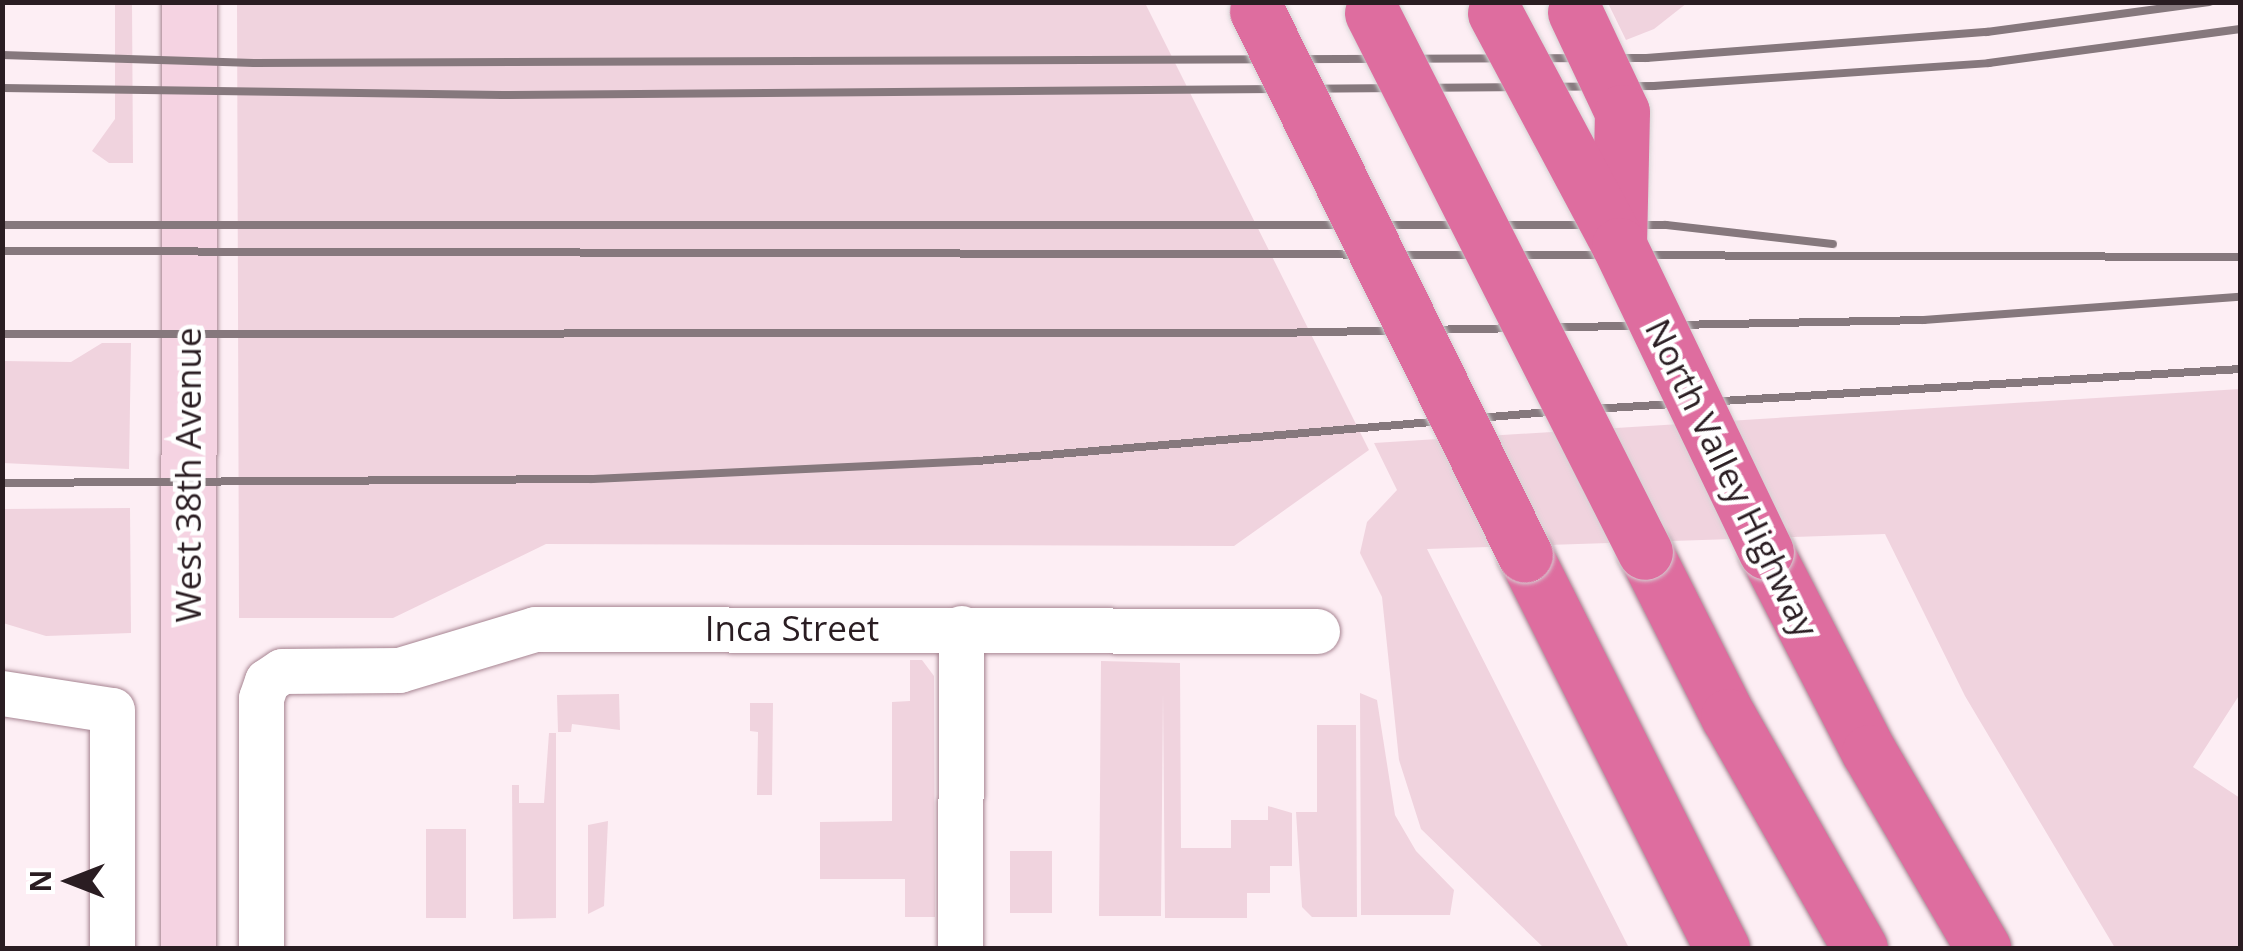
<!DOCTYPE html>
<html>
<head>
<meta charset="utf-8">
<style>
  body { margin:0 }
  #map { position:relative; width:2243px; height:951px; overflow:hidden; background:#fdeef4; font-family:"Open Sans",sans-serif }
  div>[style] { position:absolute }
  .green>* { inset:0; background:#f0d3de; transform-origin:0 0 }
  .roads { filter:drop-shadow(0 0 2px #a78592) drop-shadow(0 0 2px #a78592) }
  .street>* { height:45px; margin:-22.5px; padding:0 22.5px; transform-origin:22.5px; border-radius:22.5px; background:#fff }
  .secondary>* { height:55px; margin:-27.5px; padding:0 27.5px; transform-origin:27.5px; border-radius:27.5px; background:#f5d3e2 }
  .highway>* { height:55px; margin:-27.5px; padding:0 27.5px; transform-origin:27.5px; border-radius:27.5px; background:#de6d9f }
  .rail>* { height:8px; margin:-4px; padding:0 4px; transform-origin:4px; border-radius:4px; background:#86787d }
  .bridges { filter:drop-shadow(0 0 2px #d4d2d3) drop-shadow(0 0 2px #d4d2d3) }
  .highway-bridge>* { height:55px; margin:-27.5px; padding:0 27.5px; transform-origin:27.5px; border-radius:27.5px; background:#de6d9f }
  span { translate:-50% -50%; white-space:nowrap; text-align:center; line-height:1.15; -webkit-text-stroke:9px #fff; paint-order:stroke }
  .street-label { font-size:35px; color:#2a1d22 }
  .frame { position:absolute; inset:0; border:5px solid #2a1d22; pointer-events:none }
  .north { position:absolute; left:20px; top:831px; width:100px; height:100px; -webkit-text-stroke:8px #fff; paint-order:stroke; rotate:270deg; font-size:28px; font-weight:700; line-height:40px; text-align:center; color:#2a1d22 }
  .north::after { content:''; display:block; margin:auto; width:35px; height:45px; background:#2a1d22; clip-path:polygon(50% 0,100% 100%,50% 72%,0 100%) }
</style>
</head>
<body>
<div id="map">
  <div class="green">
    <div style="clip-path:polygon(115px 3px,132px 3px,133px 163px,109px 163px,92px 151px,115px 119px)"></div>
    <div style="clip-path:polygon(237px 3px,1145px 3px,1369px 450px,1234px 546px,546px 544px,393px 618px,239px 618px)"></div>
    <div style="clip-path:polygon(1608px 3px,1687px 3px,1654px 29px,1626px 40px)"></div>
    <div style="clip-path:polygon(102px 343px,131px 343px,129px 469px,3px 463px,3px 361px,71px 362px)"></div>
    <div style="clip-path:polygon(2240px 389px,2240px 694px,2193px 767px,2240px 798px,2240px 948px,2115px 948px,1965px 696px,1885px 534px,1427px 549px,1629px 948px,1544px 948px,1421px 829px,1399px 760px,1382px 597px,1360px 553px,1367px 522px,1397px 490px,1374px 443px)"></div>
    <div style="clip-path:polygon(130px 508px,131px 633px,46px 636px,3px 623px,3px 509px)"></div>
    <div style="clip-path:polygon(910px 660px,922px 660px,934px 676px,935px 917px,905px 917px,905px 879px,820px 879px,820px 822px,892px 821px,892px 702px,910px 701px)"></div>
    <div style="clip-path:polygon(1101px 661px,1180px 663px,1181px 848px,1231px 848px,1231px 820px,1268px 820px,1268px 806px,1292px 813px,1292px 866px,1270px 866px,1270px 893px,1247px 893px,1247px 918px,1165px 918px,1163px 693px,1161px 916px,1099px 916px)"></div>
    <div style="clip-path:polygon(1360px 693px,1377px 700px,1395px 815px,1416px 851px,1454px 890px,1450px 915px,1361px 915px)"></div>
    <div style="clip-path:polygon(619px 694px,620px 730px,572px 724px,571px 732px,558px 732px,557px 695px)"></div>
    <div style="clip-path:polygon(750px 703px,773px 703px,772px 795px,757px 795px,758px 732px,750px 731px)"></div>
    <div style="clip-path:polygon(1317px 725px,1356px 725px,1357px 917px,1312px 917px,1302px 907px,1296px 812px,1317px 812px)"></div>
    <div style="clip-path:polygon(549px 733px,556px 733px,556px 918px,513px 919px,512px 785px,519px 785px,519px 803px,544px 803px)"></div>
    <div style="clip-path:polygon(608px 821px,604px 906px,588px 914px,588px 825px)"></div>
    <div style="left:426px;top:829px;width:40px;height:89px"></div>
    <div style="left:1010px;top:851px;width:42px;height:62px"></div>
  </div>
  <div class="roads">
    <div class="street">
      <div style="left:2px;top:693px;width:111px;rotate:8.8deg"></div>
      <div style="left:112px;top:710px;width:238px;rotate:90deg"></div>
      <div style="left:261px;top:948px;width:250px;rotate:-90deg"></div>
      <div style="left:261px;top:698px;width:18px;rotate:-71deg"></div>
      <div style="left:267px;top:681px;width:18px;rotate:-34deg"></div>
      <div style="left:282px;top:671px;width:117px;rotate:-0.5deg"></div>
      <div style="left:399px;top:670px;width:142px;rotate:-16.8deg"></div>
      <div style="left:535px;top:629px;width:782px;rotate:0.15deg"></div>
      <div style="left:960px;top:948px;width:320px;rotate:-89.8deg"></div>
    </div>
    <div class="secondary">
      <div style="left:188px;top:948px;width:946px;rotate:-89.94deg"></div>
    </div>
    <div class="highway">
      <div style="left:1645px;top:552px;width:184px;rotate:63.2deg"></div>
      <div style="left:1728px;top:716px;width:267px;rotate:60.4deg"></div>
      <div style="left:1766px;top:552px;width:225px;rotate:62.8deg"></div>
      <div style="left:1869px;top:752px;width:227px;rotate:59.8deg"></div>
      <div style="left:1525px;top:555px;width:440px;rotate:63.4deg"></div>
    </div>
  </div>
  <div class="rail">
    <div style="left:2px;top:55px;width:252px;rotate:1.8deg"></div>
    <div style="left:254px;top:63px;width:1393px;rotate:-0.21deg"></div>
    <div style="left:1647px;top:58px;width:341px;rotate:-4.4deg"></div>
    <div style="left:1987px;top:32px;width:224px;rotate:-7.7deg"></div>
    <div style="left:2px;top:88px;width:500px;rotate:0.8deg"></div>
    <div style="left:502px;top:95px;width:1152px;rotate:-0.45deg"></div>
    <div style="left:1654px;top:86px;width:336px;rotate:-3.9deg"></div>
    <div style="left:1989px;top:63px;width:253px;rotate:-7.7deg"></div>
    <div style="left:2px;top:225px;width:1664px"></div>
    <div style="left:1666px;top:225px;width:168px;rotate:6.5deg"></div>
    <div style="left:2px;top:251px;width:2238px;rotate:0.15deg"></div>
    <div style="left:2px;top:334px;width:1270px;rotate:-0.05deg"></div>
    <div style="left:1272px;top:333px;width:652px;rotate:-1.14deg"></div>
    <div style="left:1924px;top:320px;width:317px;rotate:-4.2deg"></div>
    <div style="left:2px;top:483px;width:590px;rotate:-0.39deg"></div>
    <div style="left:592px;top:479px;width:385px;rotate:-2.7deg"></div>
    <div style="left:977px;top:461px;width:585px;rotate:-4.9deg"></div>
    <div style="left:1560px;top:411px;width:681px;rotate:-3.53deg"></div>
  </div>
  <div class="bridges">
    <div class="highway-bridge">
      <div style="left:1257px;top:11px;width:606px;rotate:63.77deg"></div>
      <div style="left:1575px;top:12px;width:110px;rotate:64.8deg"></div>
      <div style="left:1622px;top:112px;width:130px;rotate:91.3deg"></div>
      <div style="left:1372px;top:13px;width:604px;rotate:63.14deg"></div>
      <div style="left:1495px;top:13px;width:263px;rotate:61.9deg"></div>
      <div style="left:1619px;top:245px;width:340px;rotate:64.4deg"></div>
    </div>
  </div>
  <div class="street-label">
    <span style="left:188px;top:475px;rotate:-90deg">West 38th Avenue</span>
    <span style="left:1732px;top:478px;rotate:64deg">North Valley Highway</span>
    <span style="left:792px;top:628px">Inca Street</span>
  </div>
  <div class="frame"></div>
  <div class="north">N</div>
</div>
</body>
</html>
